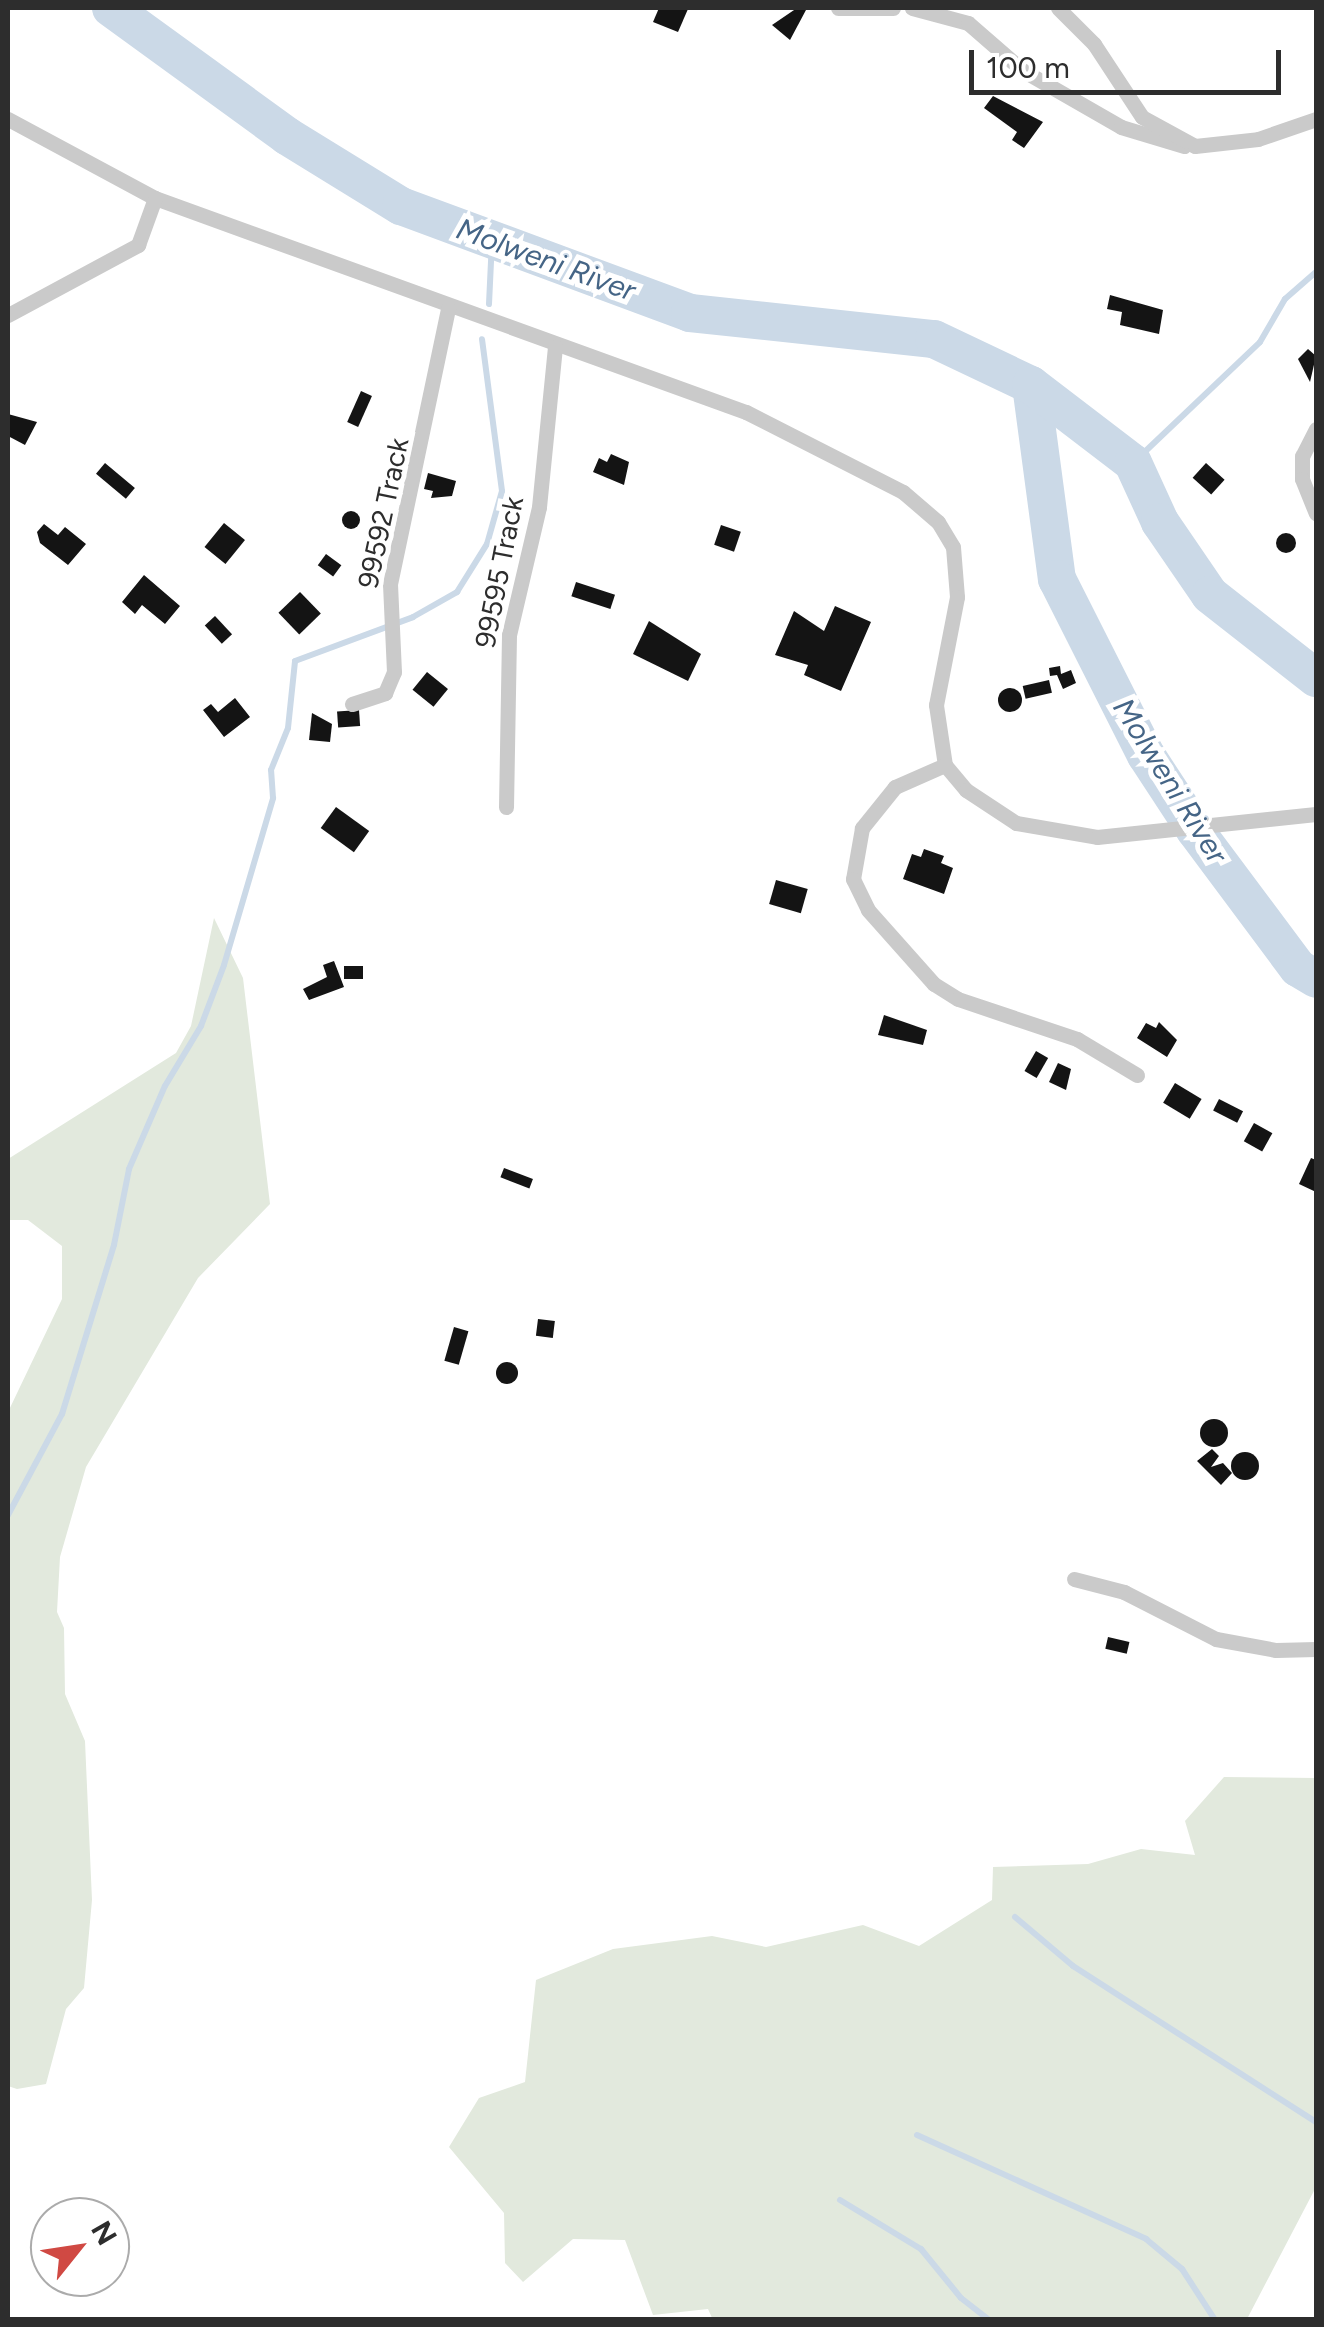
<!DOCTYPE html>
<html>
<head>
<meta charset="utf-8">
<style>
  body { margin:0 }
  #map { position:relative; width:1324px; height:2327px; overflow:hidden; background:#fff; font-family:Figtree,sans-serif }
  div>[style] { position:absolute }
  .green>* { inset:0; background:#e2e9dd }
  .stream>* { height:6px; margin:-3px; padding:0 3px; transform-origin:3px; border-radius:3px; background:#cbd9e7 }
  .river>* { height:38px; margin:-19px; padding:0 19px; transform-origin:19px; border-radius:19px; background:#cbd9e7 }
  .building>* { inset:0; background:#141414; transform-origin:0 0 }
  .round { border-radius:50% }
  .minor>* { height:15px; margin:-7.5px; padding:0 7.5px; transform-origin:7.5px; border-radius:7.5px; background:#cacaca }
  span { translate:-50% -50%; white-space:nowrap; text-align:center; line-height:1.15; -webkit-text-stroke:10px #fff; paint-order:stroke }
  .street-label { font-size:28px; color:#2d2d2d }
  .water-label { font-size:30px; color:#456586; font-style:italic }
  .frame { position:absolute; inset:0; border:10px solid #2d2d2d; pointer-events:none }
  .north { position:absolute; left:30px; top:2197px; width:100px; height:100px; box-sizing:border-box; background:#fff; border:2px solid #ababab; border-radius:50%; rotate:60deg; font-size:28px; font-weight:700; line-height:40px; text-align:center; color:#2d2d2d }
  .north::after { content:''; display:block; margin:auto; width:35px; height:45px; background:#d04943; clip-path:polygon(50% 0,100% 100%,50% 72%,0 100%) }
  .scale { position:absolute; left:969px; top:50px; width:312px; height:45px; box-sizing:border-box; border:5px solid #2d2d2d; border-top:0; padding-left:12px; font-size:30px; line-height:35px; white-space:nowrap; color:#2d2d2d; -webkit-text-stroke:8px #fff; paint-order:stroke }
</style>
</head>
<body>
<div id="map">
  <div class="green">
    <div style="clip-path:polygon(214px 918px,243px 978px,270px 1204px,198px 1278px,86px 1467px,60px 1557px,57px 1612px,64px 1628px,65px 1694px,85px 1741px,92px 1900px,84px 1988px,66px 2009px,46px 2084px,17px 2089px,8px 2086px,8px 1412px,62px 1299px,62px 1246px,28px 1220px,8px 1220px,8px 1159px,176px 1053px,191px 1026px)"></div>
    <div style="clip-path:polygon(1224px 1777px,1316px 1778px,1316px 2187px,1247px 2319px,713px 2320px,708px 2309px,653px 2315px,625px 2240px,573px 2239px,523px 2282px,505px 2263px,504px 2213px,449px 2147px,479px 2098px,525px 2082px,536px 1980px,613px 1949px,712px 1936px,766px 1947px,863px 1925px,919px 1946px,992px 1900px,993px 1867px,1088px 1864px,1141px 1849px,1195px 1855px,1185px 1821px)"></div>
  </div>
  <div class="stream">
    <div style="left:489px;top:304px;width:64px;rotate:-87.3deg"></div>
    <div style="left:1133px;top:463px;width:175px;rotate:-43.6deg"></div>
    <div style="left:1260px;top:342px;width:50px;rotate:-59.8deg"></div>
    <div style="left:1285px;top:299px;width:41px;rotate:-41.1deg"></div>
    <div style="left:8px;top:1515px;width:115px;rotate:-61.9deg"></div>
    <div style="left:62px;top:1414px;width:177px;rotate:-72.9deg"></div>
    <div style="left:114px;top:1245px;width:77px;rotate:-78.8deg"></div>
    <div style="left:129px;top:1169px;width:90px;rotate:-66.6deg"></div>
    <div style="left:165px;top:1086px;width:70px;rotate:-59deg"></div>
    <div style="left:201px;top:1026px;width:65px;rotate:-69.3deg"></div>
    <div style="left:224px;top:965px;width:174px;rotate:-73.6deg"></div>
    <div style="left:273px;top:798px;width:28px;rotate:-94deg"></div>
    <div style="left:271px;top:770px;width:45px;rotate:-68deg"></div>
    <div style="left:288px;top:728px;width:67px;rotate:-84deg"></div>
    <div style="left:295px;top:661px;width:126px;rotate:-20.4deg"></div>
    <div style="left:413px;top:617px;width:51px;rotate:-29.6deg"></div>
    <div style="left:457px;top:592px;width:57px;rotate:-58deg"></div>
    <div style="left:487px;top:544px;width:55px;rotate:-74.2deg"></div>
    <div style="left:502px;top:491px;width:153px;rotate:-97.5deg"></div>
    <div style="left:1015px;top:1917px;width:76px;rotate:40.2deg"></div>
    <div style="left:1073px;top:1966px;width:289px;rotate:32.7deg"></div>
    <div style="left:917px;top:2135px;width:252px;rotate:24.4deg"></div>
    <div style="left:1146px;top:2239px;width:47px;rotate:39.8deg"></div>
    <div style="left:1182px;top:2269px;width:61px;rotate:57.1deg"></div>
    <div style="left:840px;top:2200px;width:95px;rotate:31.2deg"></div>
    <div style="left:921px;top:2249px;width:63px;rotate:50.8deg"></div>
    <div style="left:961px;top:2298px;width:36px;rotate:38deg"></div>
  </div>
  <div class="river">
    <div style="left:111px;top:8px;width:218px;rotate:36deg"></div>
    <div style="left:287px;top:136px;width:134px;rotate:31.6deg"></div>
    <div style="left:401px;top:206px;width:308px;rotate:20.3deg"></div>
    <div style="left:690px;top:313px;width:245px;rotate:6.1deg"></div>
    <div style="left:934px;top:339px;width:107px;rotate:25.4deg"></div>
    <div style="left:1031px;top:385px;width:196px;rotate:82.4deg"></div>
    <div style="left:1057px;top:579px;width:197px;rotate:63.2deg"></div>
    <div style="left:1146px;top:755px;width:90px;rotate:56.8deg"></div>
    <div style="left:1195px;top:830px;width:172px;rotate:53.3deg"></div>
    <div style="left:1298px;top:968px;width:21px;rotate:31deg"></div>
    <div style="left:1031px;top:385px;width:128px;rotate:37.4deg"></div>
    <div style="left:1133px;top:463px;width:65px;rotate:65.4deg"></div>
    <div style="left:1160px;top:522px;width:88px;rotate:55.6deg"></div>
    <div style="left:1210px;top:595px;width:135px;rotate:38.1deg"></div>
  </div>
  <div class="building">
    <div style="clip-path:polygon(659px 8px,688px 9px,678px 32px,653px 22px)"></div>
    <div style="clip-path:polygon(797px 8px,806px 10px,790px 40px,772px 25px)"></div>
    <div style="clip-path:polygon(993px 96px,1043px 122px,1024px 148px,1012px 140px,1017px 132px,984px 108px)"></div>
    <div style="clip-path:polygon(1110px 295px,1163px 310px,1159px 334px,1120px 325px,1122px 312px,1107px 309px)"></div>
    <div style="clip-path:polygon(1308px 349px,1316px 356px,1310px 382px,1298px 359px)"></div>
    <div style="left:361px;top:391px;width:12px;height:34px;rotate:24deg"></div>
    <div style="clip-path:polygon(8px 414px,37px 422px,25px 445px,8px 436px)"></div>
    <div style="clip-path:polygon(611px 454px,629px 462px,624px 485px,593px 472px,599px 458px,607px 462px)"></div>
    <div style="left:105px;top:463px;width:39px;height:14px;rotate:40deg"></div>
    <div style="left:1206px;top:463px;width:25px;height:20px;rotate:42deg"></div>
    <div style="clip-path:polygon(428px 473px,456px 481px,452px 496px,431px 498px,433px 491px,424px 489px)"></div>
    <div class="round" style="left:342px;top:511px;width:18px;height:18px"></div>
    <div style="left:224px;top:523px;width:27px;height:31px;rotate:39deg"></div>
    <div style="clip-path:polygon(44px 524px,58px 535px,65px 527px,86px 544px,68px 565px,40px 543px,37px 532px)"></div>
    <div style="left:721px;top:525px;width:21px;height:21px;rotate:19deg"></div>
    <div class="round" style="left:1276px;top:533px;width:20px;height:20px"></div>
    <div style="left:370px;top:541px;width:13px;height:23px;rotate:23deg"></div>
    <div style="left:326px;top:554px;width:19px;height:14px;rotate:36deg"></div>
    <div style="clip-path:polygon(144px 575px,180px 606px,165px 624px,142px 605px,135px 614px,122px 602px)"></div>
    <div style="left:576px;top:582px;width:41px;height:15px;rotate:18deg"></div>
    <div style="left:300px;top:592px;width:30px;height:30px;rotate:46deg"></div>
    <div style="clip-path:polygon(835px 606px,871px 622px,841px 691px,804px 675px,808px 665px,775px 655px,794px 611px,824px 631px)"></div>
    <div style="left:215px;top:616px;width:25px;height:14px;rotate:47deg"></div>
    <div style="clip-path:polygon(649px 621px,701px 654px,688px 681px,633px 654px)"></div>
    <div style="clip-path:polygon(1060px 666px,1061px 674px,1071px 670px,1076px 683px,1063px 689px,1057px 675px,1050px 676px,1049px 668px)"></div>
    <div style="left:427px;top:672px;width:27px;height:23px;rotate:39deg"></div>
    <div style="left:1049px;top:680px;width:13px;height:27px;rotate:77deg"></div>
    <div class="round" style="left:998px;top:688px;width:24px;height:24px"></div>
    <div style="clip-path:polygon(235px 698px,250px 717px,224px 737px,203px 710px,211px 704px,218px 712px)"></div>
    <div style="left:359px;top:710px;width:16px;height:22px;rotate:86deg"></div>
    <div style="clip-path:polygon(312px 713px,332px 724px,330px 742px,309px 740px)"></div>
    <div style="left:336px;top:807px;width:41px;height:26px;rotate:36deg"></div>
    <div style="clip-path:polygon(924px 849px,944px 856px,941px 863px,953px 868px,944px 894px,903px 879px,912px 854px,921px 857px)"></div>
    <div style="left:776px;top:880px;width:33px;height:25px;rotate:16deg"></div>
    <div style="clip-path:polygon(334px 961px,344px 987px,309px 1000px,303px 989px,327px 977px,323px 965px)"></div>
    <div style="left:344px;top:966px;width:19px;height:13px"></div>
    <div style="clip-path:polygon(884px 1015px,927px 1030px,923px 1045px,878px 1035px)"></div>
    <div style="clip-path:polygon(1159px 1022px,1177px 1040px,1167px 1057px,1137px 1038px,1146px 1023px,1156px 1028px)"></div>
    <div style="left:1036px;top:1051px;width:14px;height:23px;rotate:30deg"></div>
    <div style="clip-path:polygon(1058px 1063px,1071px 1069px,1066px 1090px,1049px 1082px)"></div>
    <div style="left:1175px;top:1083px;width:31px;height:23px;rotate:31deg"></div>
    <div style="left:1219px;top:1099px;width:27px;height:13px;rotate:27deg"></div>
    <div style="left:1254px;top:1123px;width:21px;height:21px;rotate:29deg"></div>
    <div style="clip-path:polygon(1311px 1158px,1316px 1160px,1316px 1192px,1299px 1184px)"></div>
    <div style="left:504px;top:1168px;width:31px;height:10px;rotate:21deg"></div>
    <div style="left:538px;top:1319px;width:17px;height:17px;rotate:7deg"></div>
    <div style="left:454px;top:1327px;width:15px;height:35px;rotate:16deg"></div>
    <div class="round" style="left:496px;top:1362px;width:22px;height:22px"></div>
    <div class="round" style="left:1200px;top:1419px;width:28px;height:28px"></div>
    <div style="clip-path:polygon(1212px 1449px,1219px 1456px,1211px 1467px,1223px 1463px,1232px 1473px,1221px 1485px,1197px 1461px)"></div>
    <div class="round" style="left:1231px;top:1452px;width:28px;height:28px"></div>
    <div style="left:1108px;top:1637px;width:22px;height:12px;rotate:13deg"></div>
  </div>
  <div class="minor">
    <div style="left:838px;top:8px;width:55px"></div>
    <div style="left:912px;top:8px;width:58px;rotate:15deg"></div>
    <div style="left:968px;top:23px;width:72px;rotate:41deg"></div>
    <div style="left:1022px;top:70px;width:114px;rotate:29.9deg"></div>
    <div style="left:1121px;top:127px;width:66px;rotate:16.8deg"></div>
    <div style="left:1058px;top:8px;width:51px;rotate:45deg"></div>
    <div style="left:1094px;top:44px;width:87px;rotate:56.7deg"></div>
    <div style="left:1142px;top:117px;width:60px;rotate:28.7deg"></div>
    <div style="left:1195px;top:146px;width:63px;rotate:-6.3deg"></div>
    <div style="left:1258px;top:139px;width:61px;rotate:-19deg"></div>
    <div style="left:8px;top:119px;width:167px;rotate:28.3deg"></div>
    <div style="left:155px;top:198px;width:629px;rotate:19.91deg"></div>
    <div style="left:746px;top:412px;width:176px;rotate:27deg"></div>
    <div style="left:903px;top:492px;width:46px;rotate:40.6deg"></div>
    <div style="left:938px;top:522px;width:29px;rotate:59deg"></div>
    <div style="left:953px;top:547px;width:50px;rotate:85.4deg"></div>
    <div style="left:957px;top:597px;width:110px;rotate:101deg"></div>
    <div style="left:936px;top:705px;width:61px;rotate:81.5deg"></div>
    <div style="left:945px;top:765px;width:33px;rotate:50deg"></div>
    <div style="left:966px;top:790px;width:60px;rotate:33.4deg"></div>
    <div style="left:1016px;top:823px;width:82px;rotate:9.8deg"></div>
    <div style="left:1097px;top:837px;width:220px;rotate:-6deg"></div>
    <div style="left:8px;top:315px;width:148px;rotate:-28.3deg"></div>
    <div style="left:138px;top:245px;width:50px;rotate:-70.1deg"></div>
    <div style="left:1316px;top:429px;width:30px;rotate:117deg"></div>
    <div style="left:1302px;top:456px;width:23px;rotate:90deg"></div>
    <div style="left:1302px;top:479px;width:37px;rotate:68deg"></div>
    <div style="left:352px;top:704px;width:35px;rotate:-18deg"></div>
    <div style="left:385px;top:693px;width:23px;rotate:-67deg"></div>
    <div style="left:394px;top:672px;width:88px;rotate:-92.6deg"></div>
    <div style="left:390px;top:584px;width:282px;rotate:-78.1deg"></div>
    <div style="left:945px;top:765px;width:55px;rotate:156.3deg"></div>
    <div style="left:895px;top:787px;width:53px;rotate:128.8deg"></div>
    <div style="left:862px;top:828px;width:52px;rotate:100deg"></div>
    <div style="left:853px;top:879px;width:34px;rotate:64deg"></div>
    <div style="left:868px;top:910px;width:99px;rotate:48.3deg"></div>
    <div style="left:934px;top:984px;width:28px;rotate:32deg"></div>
    <div style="left:958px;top:999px;width:126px;rotate:18.6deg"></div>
    <div style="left:1077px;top:1039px;width:70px;rotate:31deg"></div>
    <div style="left:506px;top:807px;width:172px;rotate:-89deg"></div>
    <div style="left:509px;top:635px;width:131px;rotate:-76.8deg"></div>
    <div style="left:539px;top:507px;width:161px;rotate:-84.3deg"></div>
    <div style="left:1074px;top:1579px;width:52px;rotate:14.6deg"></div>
    <div style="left:1124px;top:1592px;width:103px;rotate:27.1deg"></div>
    <div style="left:1216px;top:1639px;width:61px;rotate:10.4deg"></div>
    <div style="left:1276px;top:1650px;width:40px;rotate:-1.4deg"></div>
  </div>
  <div class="street-label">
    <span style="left:383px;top:513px;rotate:-78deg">99592 Track</span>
    <span style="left:499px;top:572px;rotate:-79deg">99595 Track</span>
  </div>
  <div class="water-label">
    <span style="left:546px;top:260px;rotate:20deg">Molweni River</span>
    <span style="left:1170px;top:781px;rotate:58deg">Molweni River</span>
  </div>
  <div class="frame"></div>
  <div class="north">N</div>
  <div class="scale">100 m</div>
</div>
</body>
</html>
